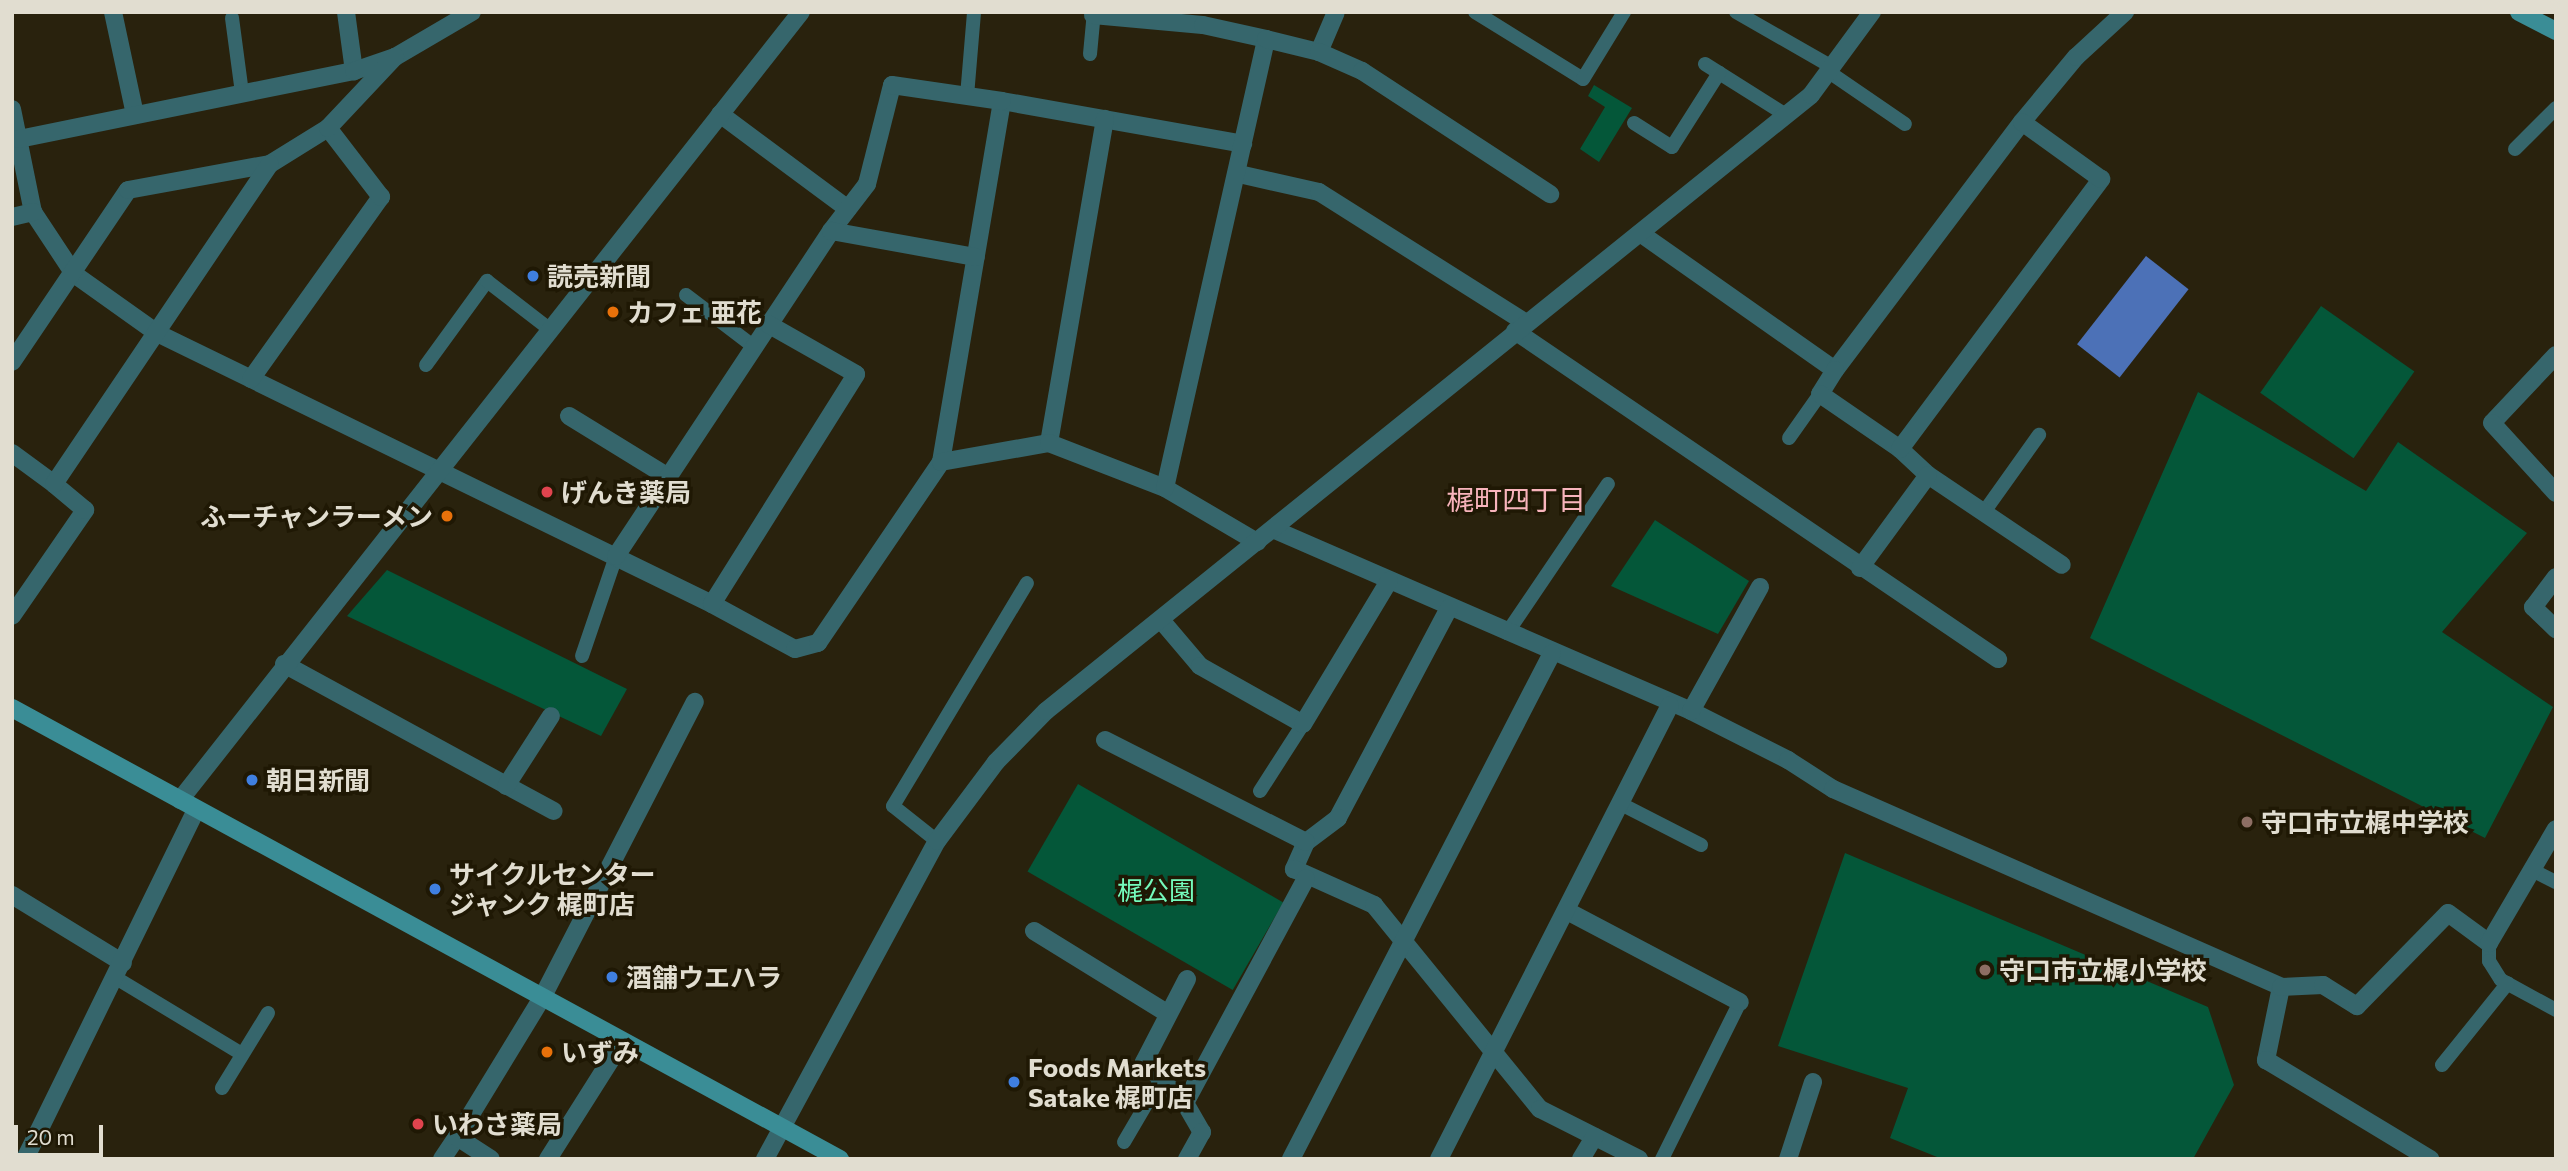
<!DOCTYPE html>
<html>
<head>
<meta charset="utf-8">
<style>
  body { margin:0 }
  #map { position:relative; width:2568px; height:1171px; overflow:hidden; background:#29220d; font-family:Commissioner,"Noto Sans JP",sans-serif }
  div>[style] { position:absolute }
  .green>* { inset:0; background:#045739; transform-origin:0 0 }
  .water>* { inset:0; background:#4c71b7; transform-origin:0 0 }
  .lane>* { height:14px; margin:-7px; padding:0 7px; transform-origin:7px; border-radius:7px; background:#36666c }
  .street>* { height:18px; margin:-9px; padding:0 9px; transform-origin:9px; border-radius:9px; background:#36666c }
  .secondary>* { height:18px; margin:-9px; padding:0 9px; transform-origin:9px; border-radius:9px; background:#3a8d96 }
  .dots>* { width:19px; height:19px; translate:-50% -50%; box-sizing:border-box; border:4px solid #1f1804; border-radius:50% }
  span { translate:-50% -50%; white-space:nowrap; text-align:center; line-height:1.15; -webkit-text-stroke:7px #1f1804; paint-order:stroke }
  .poi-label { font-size:26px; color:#e1ddd0; font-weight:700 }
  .left { translate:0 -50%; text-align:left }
  .right { translate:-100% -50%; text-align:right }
  .park-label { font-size:26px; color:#74fabc }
  .neighbourhood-label { font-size:28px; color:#f8b4bc }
  .frame { position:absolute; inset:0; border:14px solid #e1ddd0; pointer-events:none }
  .scale { position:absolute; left:14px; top:1125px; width:89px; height:32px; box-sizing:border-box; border:4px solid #e1ddd0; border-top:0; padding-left:9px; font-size:21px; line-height:24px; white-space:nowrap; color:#e1ddd0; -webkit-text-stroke:5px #1f1804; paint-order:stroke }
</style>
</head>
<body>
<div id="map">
  <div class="green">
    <div style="clip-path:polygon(1594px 85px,1632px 108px,1599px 162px,1580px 149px,1605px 107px,1588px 96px)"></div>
    <div style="left:2321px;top:306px;width:114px;height:106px;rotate:35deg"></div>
    <div style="clip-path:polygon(2198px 392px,2366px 491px,2398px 442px,2527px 533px,2442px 632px,2553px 707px,2485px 838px,2090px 638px)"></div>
    <div style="clip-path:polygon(1655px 520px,1749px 581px,1718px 634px,1611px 586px)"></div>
    <div style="clip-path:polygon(387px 570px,627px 689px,601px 736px,347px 616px)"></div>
    <div style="left:1078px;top:784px;width:237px;height:101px;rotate:30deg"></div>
    <div style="clip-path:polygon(1845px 853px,2208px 1007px,2234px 1085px,2193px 1159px,1942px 1159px,1890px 1138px,1908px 1088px,1778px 1046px)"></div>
  </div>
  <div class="water">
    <div style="left:2146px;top:256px;width:54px;height:112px;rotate:38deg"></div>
  </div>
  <div class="lane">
    <div style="left:1475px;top:12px;width:127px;rotate:31.8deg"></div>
    <div style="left:1583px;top:79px;width:79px;rotate:-58.5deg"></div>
    <div style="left:1736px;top:12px;width:111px;rotate:29.8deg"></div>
    <div style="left:232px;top:18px;width:76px;rotate:82.4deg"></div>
    <div style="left:1090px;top:54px;width:42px;rotate:-84.6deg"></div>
    <div style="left:1705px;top:64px;width:96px;rotate:32.2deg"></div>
    <div style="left:1829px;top:72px;width:92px;rotate:34.4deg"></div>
    <div style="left:967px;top:96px;width:84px;rotate:-85.2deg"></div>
    <div style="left:1634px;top:123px;width:45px;rotate:32.3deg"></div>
    <div style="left:1672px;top:147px;width:88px;rotate:-57.6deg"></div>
    <div style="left:2515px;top:149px;width:58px;rotate:-45deg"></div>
    <div style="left:686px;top:295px;width:84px;rotate:37.3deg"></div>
    <div style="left:426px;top:365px;width:104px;rotate:-54deg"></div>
    <div style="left:487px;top:281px;width:77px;rotate:37.6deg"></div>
    <div style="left:1789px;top:438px;width:54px;rotate:-54.8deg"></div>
    <div style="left:1984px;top:512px;width:95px;rotate:-54.5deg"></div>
    <div style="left:1507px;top:633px;width:180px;rotate:-55.9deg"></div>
    <div style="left:582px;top:656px;width:106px;rotate:-71.2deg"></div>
    <div style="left:1260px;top:791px;width:80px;rotate:-57.3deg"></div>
    <div style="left:1621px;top:804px;width:90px;rotate:27.1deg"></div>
    <div style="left:937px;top:841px;width:56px;rotate:-141.5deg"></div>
    <div style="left:893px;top:806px;width:260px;rotate:-59deg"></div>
    <div style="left:2532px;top:870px;width:27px;rotate:27deg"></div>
    <div style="left:2489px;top:943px;width:18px;rotate:90deg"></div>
    <div style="left:2489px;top:961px;width:22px;rotate:58deg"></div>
    <div style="left:2501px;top:980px;width:63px;rotate:28.6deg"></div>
    <div style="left:116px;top:978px;width:147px;rotate:31.1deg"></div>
    <div style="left:2442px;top:1065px;width:105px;rotate:-51.2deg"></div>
    <div style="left:222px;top:1088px;width:88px;rotate:-58.5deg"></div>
    <div style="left:1124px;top:1142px;width:73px;rotate:-59.6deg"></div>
    <div style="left:1662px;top:1159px;width:175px;rotate:-63.6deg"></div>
  </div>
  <div class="street">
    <div style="left:113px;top:12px;width:105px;rotate:77.9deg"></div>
    <div style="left:346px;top:12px;width:60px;rotate:82.3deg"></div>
    <div style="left:1093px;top:15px;width:110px;rotate:5.2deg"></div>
    <div style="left:1203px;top:25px;width:65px;rotate:12.5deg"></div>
    <div style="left:1319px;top:52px;width:43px;rotate:-67deg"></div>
    <div style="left:12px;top:109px;width:105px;rotate:78.5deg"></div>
    <div style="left:33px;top:212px;width:74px;rotate:56.5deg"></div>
    <div style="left:74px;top:274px;width:102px;rotate:35.4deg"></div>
    <div style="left:157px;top:333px;width:618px;rotate:26.03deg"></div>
    <div style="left:712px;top:604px;width:94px;rotate:28.5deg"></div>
    <div style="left:795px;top:649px;width:24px;rotate:-15deg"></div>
    <div style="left:818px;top:643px;width:219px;rotate:-55.8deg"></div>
    <div style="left:941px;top:462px;width:366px;rotate:-80.4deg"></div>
    <div style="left:1002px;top:101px;width:245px;rotate:10.1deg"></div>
    <div style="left:720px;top:114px;width:159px;rotate:36.6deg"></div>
    <div style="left:19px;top:139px;width:342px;rotate:-11.5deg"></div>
    <div style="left:354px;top:71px;width:43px;rotate:-18.9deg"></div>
    <div style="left:395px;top:57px;width:89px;rotate:-30.3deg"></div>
    <div style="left:1239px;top:174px;width:82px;rotate:12.7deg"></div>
    <div style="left:1319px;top:192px;width:245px;rotate:32.3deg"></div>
    <div style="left:12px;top:217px;width:22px;rotate:-13deg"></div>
    <div style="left:831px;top:231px;width:59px;rotate:-52.5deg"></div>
    <div style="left:867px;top:184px;width:102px;rotate:-75.8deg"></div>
    <div style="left:892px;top:85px;width:111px;rotate:8.3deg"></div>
    <div style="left:1640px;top:233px;width:238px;rotate:35.1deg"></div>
    <div style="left:1835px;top:370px;width:311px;rotate:-53deg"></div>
    <div style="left:2022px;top:122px;width:85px;rotate:-50.3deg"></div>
    <div style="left:2076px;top:57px;width:67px;rotate:-42.6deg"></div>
    <div style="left:1515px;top:331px;width:584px;rotate:34.18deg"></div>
    <div style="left:2556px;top:355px;width:93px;rotate:133.3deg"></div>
    <div style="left:2492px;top:423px;width:95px;rotate:47.6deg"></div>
    <div style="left:12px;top:362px;width:207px;rotate:-56deg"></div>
    <div style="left:128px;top:190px;width:144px;rotate:-10.4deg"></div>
    <div style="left:270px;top:164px;width:68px;rotate:-31.8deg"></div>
    <div style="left:1835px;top:370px;width:28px;rotate:122deg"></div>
    <div style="left:1820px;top:394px;width:97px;rotate:34.5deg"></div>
    <div style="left:1900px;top:449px;width:38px;rotate:43deg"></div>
    <div style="left:1928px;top:475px;width:161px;rotate:33.9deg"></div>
    <div style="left:251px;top:379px;width:224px;rotate:-54.5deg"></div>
    <div style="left:381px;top:197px;width:87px;rotate:-127.5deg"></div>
    <div style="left:328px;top:128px;width:98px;rotate:-46.7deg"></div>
    <div style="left:569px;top:416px;width:116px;rotate:31.6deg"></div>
    <div style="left:1049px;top:443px;width:329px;rotate:-80.2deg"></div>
    <div style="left:1900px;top:449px;width:337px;rotate:-53.3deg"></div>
    <div style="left:2101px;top:179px;width:97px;rotate:-144.2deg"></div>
    <div style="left:12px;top:453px;width:52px;rotate:36.4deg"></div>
    <div style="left:941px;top:462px;width:110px;rotate:-10deg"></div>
    <div style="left:1049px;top:443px;width:124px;rotate:21.2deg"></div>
    <div style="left:1165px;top:488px;width:107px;rotate:30.4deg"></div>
    <div style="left:1165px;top:488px;width:460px;rotate:-77.3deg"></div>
    <div style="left:1266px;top:39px;width:55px;rotate:13.8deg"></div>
    <div style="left:1319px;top:52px;width:47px;rotate:23.8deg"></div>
    <div style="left:1362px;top:71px;width:225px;rotate:33.2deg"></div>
    <div style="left:1275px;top:530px;width:454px;rotate:23.5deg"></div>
    <div style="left:1691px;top:711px;width:109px;rotate:26.8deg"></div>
    <div style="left:1788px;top:760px;width:54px;rotate:32.8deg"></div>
    <div style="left:1833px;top:789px;width:490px;rotate:23.8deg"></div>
    <div style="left:2281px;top:987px;width:75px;rotate:101.6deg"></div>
    <div style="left:2266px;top:1060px;width:192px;rotate:31.1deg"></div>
    <div style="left:616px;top:556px;width:390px;rotate:-56.5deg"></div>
    <div style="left:831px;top:231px;width:147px;rotate:10.2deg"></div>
    <div style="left:1860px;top:568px;width:115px;rotate:-53.8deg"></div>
    <div style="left:2556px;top:577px;width:38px;rotate:127deg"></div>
    <div style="left:2533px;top:607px;width:32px;rotate:44deg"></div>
    <div style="left:712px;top:604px;width:271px;rotate:-57.9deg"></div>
    <div style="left:856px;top:374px;width:101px;rotate:-150.4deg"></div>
    <div style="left:1449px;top:608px;width:238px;rotate:117.9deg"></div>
    <div style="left:1338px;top:818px;width:40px;rotate:143deg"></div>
    <div style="left:1306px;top:842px;width:30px;rotate:114deg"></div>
    <div style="left:1294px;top:869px;width:88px;rotate:24.2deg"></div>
    <div style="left:1374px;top:905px;width:263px;rotate:50.9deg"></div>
    <div style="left:1540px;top:1109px;width:111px;rotate:26.8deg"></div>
    <div style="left:12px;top:616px;width:129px;rotate:-55.4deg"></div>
    <div style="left:85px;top:510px;width:40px;rotate:-140deg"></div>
    <div style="left:54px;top:484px;width:386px;rotate:-56deg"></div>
    <div style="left:1161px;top:620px;width:60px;rotate:49.7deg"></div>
    <div style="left:1200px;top:666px;width:118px;rotate:29.4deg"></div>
    <div style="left:1303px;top:724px;width:167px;rotate:-59deg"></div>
    <div style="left:284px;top:664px;width:307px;rotate:28.6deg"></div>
    <div style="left:1691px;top:711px;width:142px;rotate:-60.9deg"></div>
    <div style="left:1105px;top:740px;width:225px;rotate:26.9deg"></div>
    <div style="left:506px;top:786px;width:83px;rotate:-57.3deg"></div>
    <div style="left:180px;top:800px;width:1003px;rotate:-51.76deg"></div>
    <div style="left:12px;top:895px;width:130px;rotate:31.5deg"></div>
    <div style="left:1569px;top:912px;width:193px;rotate:27.8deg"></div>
    <div style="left:1034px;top:931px;width:156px;rotate:31.7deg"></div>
    <div style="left:1187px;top:979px;width:93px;rotate:117.4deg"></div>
    <div style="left:1144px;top:1062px;width:58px;rotate:45deg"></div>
    <div style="left:1185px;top:1103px;width:34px;rotate:60deg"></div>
    <div style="left:1202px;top:1132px;width:31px;rotate:119deg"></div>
    <div style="left:2281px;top:987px;width:42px;rotate:-2.7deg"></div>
    <div style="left:2323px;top:985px;width:40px;rotate:32deg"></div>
    <div style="left:2357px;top:1006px;width:130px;rotate:-45.6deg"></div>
    <div style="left:2448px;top:913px;width:51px;rotate:36.2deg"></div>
    <div style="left:2489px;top:943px;width:132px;rotate:-59.6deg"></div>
    <div style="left:1185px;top:1103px;width:255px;rotate:-61.7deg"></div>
    <div style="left:457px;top:1137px;width:165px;rotate:-58.6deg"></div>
    <div style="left:543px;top:996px;width:331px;rotate:-62.7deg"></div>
    <div style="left:25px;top:1159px;width:389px;rotate:-63.9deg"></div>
    <div style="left:442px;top:1159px;width:27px;rotate:-56deg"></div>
    <div style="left:457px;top:1137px;width:40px;rotate:32.9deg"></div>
    <div style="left:548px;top:1159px;width:138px;rotate:-57.7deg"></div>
    <div style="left:765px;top:1159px;width:362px;rotate:-61.6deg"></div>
    <div style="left:937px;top:841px;width:99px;rotate:-53.2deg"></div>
    <div style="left:996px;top:762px;width:71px;rotate:-45.6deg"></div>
    <div style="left:1046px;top:711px;width:982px;rotate:-38.84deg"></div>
    <div style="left:1811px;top:95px;width:103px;rotate:-53.7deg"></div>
    <div style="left:1291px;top:1159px;width:569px;rotate:-62.71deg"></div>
    <div style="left:1439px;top:1159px;width:509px;rotate:-63.03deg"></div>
    <div style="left:1581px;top:1159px;width:26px;rotate:-59deg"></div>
    <div style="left:1788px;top:1159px;width:81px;rotate:-72deg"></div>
  </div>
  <div class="secondary">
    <div style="left:2519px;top:12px;width:42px;rotate:27.2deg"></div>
    <div style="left:12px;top:708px;width:943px;rotate:28.58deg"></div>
  </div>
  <div class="dots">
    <div style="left:533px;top:276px;background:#3f7fe0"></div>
    <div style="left:613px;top:312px;background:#e8710a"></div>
    <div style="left:547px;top:492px;background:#e0444e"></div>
    <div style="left:447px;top:516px;background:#e8710a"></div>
    <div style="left:252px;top:780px;background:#3f7fe0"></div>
    <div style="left:2247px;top:822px;background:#8d6e63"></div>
    <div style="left:435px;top:889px;background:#3f7fe0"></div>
    <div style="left:1985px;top:970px;background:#8d6e63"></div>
    <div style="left:612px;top:977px;background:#3f7fe0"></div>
    <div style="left:547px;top:1052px;background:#e8710a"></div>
    <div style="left:1014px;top:1082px;background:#3f7fe0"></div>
    <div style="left:418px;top:1124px;background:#e0444e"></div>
  </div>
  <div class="poi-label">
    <span class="left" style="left:547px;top:276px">読売新聞</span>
    <span class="left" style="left:627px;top:312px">カフェ 亜花</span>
    <span class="left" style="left:561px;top:492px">げんき薬局</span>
    <span class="right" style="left:433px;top:516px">ふーチャンラーメン</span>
    <span class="left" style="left:266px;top:780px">朝日新聞</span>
    <span class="left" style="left:2261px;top:822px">守口市立梶中学校</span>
    <span class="left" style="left:449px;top:889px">サイクルセンター<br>ジャンク 梶町店</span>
    <span class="left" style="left:1999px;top:970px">守口市立梶小学校</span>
    <span class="left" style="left:626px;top:977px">酒舗ウエハラ</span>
    <span class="left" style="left:561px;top:1052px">いずみ</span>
    <span class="left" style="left:1028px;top:1082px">Foods Markets<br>Satake 梶町店</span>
    <span class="left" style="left:432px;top:1124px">いわさ薬局</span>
  </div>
  <div class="park-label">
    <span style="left:1156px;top:890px">梶公園</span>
  </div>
  <div class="neighbourhood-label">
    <span style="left:1516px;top:499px">梶町四丁目</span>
  </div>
  <div class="frame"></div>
  <div class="scale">20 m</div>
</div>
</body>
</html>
